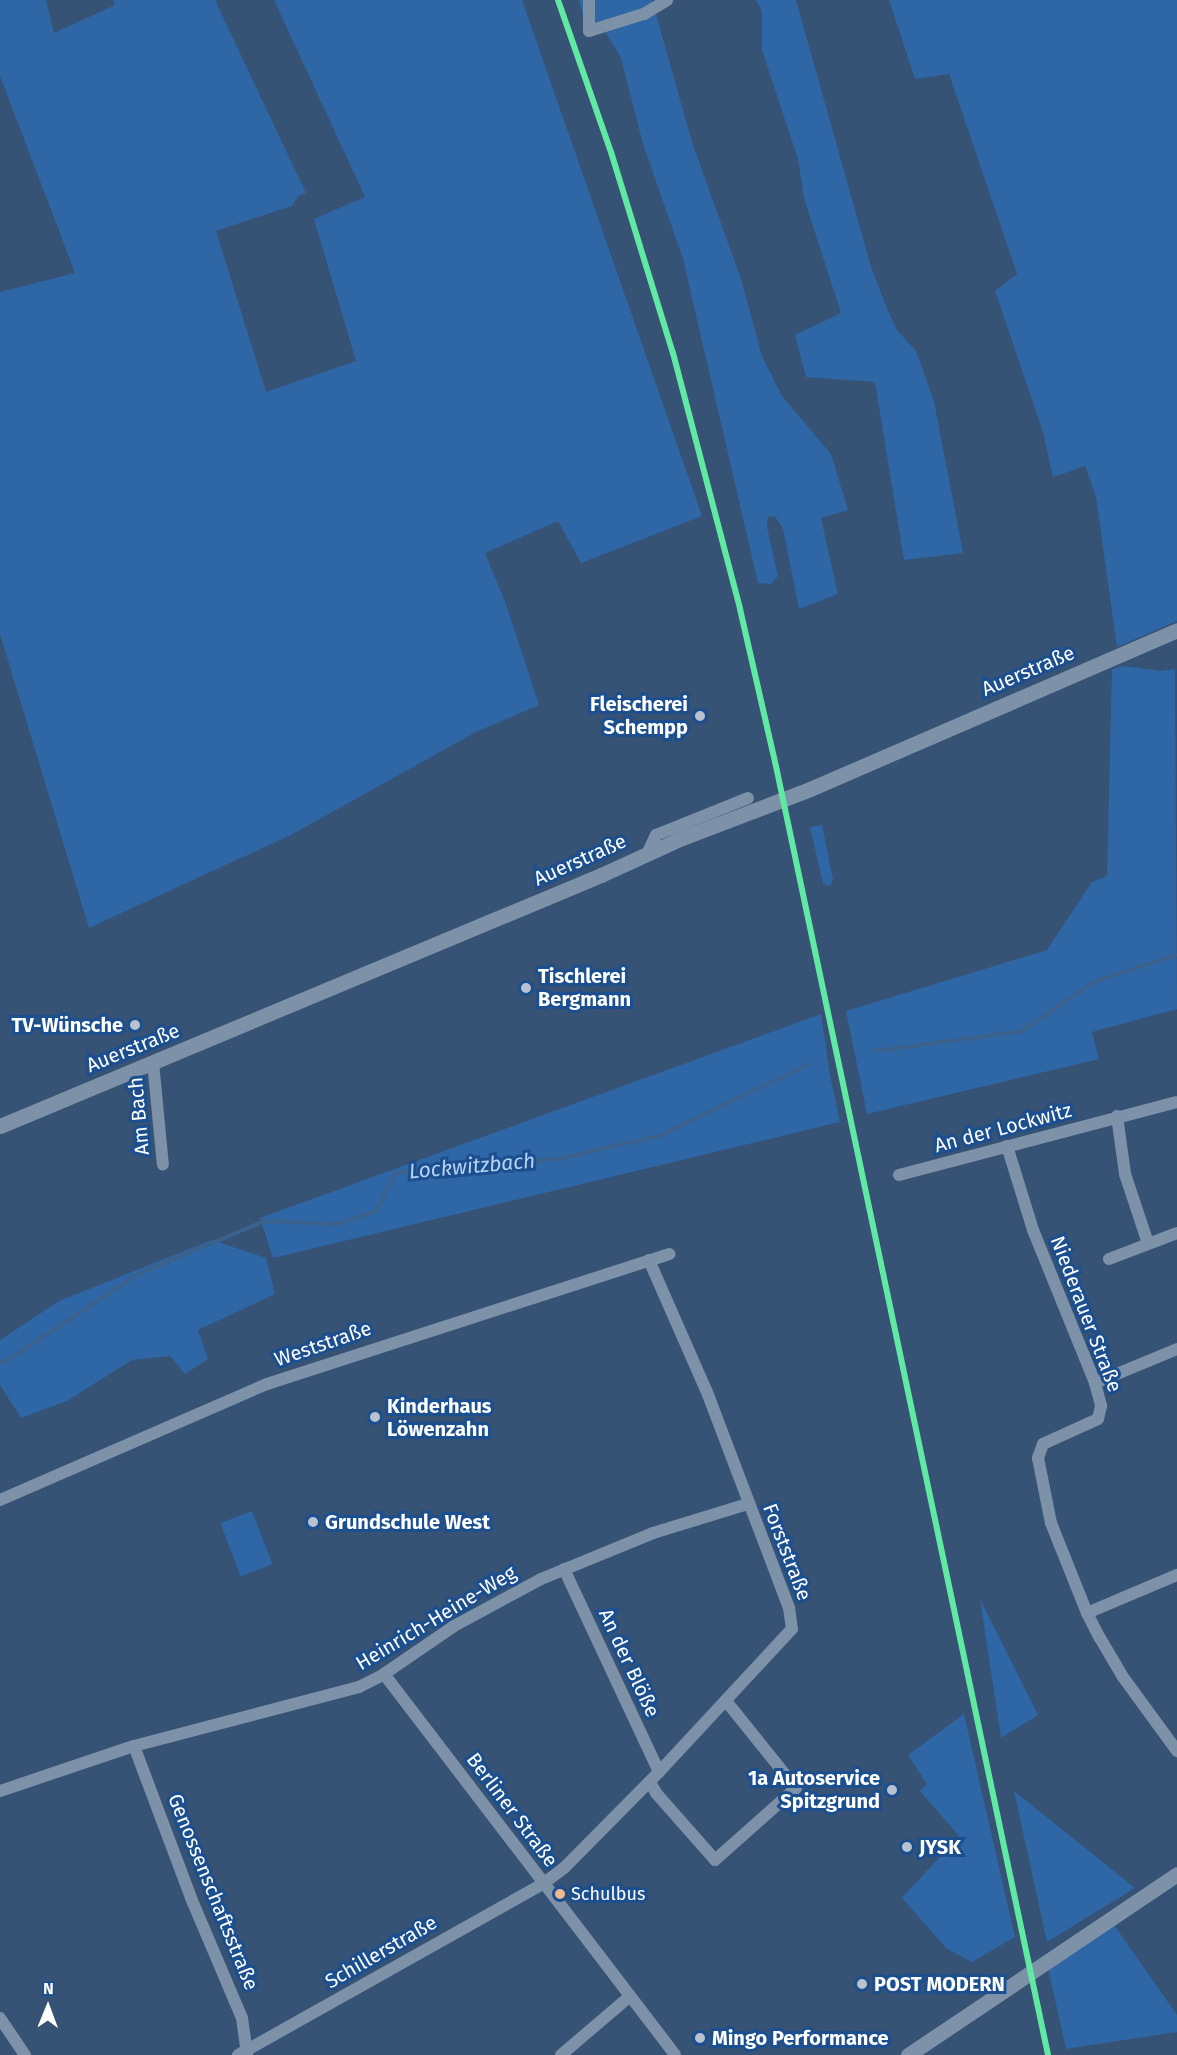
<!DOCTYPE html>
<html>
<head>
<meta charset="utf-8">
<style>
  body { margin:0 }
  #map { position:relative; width:1177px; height:2055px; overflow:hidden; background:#365274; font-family:"Fira Sans",sans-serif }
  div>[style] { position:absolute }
  .green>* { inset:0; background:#2f66a5; transform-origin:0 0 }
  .stream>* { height:4px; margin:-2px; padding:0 2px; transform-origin:2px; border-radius:2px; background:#3b618d }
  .minor>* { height:12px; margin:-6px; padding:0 6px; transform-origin:6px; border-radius:6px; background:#7d92a8 }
  .tertiary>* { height:15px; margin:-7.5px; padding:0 7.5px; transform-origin:7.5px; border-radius:7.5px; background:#7d92a8 }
  .rail-1>* { height:6px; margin:-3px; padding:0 3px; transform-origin:3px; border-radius:3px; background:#60e9a3 }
  .dots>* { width:16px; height:16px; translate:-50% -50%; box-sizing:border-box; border:3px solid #1b4f8f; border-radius:50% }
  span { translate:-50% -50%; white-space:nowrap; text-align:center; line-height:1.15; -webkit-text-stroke:6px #1b4f8f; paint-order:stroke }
  .bus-label { font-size:18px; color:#fff }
  .left { translate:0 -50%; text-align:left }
  .street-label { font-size:20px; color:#fff }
  .poi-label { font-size:20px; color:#fff; font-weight:700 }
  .right { translate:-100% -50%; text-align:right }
  .water-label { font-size:21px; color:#b5d3f5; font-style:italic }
  .north { position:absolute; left:18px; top:1977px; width:60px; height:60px; -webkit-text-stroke:4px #1b4f8f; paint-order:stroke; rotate:1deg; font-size:16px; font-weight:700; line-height:24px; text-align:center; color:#fff }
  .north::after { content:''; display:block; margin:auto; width:21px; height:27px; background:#fff; clip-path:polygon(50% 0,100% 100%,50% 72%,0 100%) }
</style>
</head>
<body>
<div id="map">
  <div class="green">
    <div style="clip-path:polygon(0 0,46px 0,54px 33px,115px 5px,113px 0,215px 0,306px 193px,298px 196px,292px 206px,216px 231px,266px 392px,356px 361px,314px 219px,365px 197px,274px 0,522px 0,702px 516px,581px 563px,558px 521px,485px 553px,506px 604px,539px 705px,476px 732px,291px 835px,89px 928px,0 634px,0 292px,75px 273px,0 76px)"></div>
    <div style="clip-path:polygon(579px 0,652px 0,692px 142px,741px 279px,762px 356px,782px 396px,831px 454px,848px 510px,821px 518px,838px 594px,799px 609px,783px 529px,775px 516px,768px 517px,767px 527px,778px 576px,771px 584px,758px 583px,683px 259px,643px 144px,621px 58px,603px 28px,583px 16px)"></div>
    <div style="clip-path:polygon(756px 0,796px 0,871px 267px,888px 311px,897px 330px,916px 351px,934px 401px,963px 553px,904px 560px,875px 382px,806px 377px,795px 335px,841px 313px,804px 198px,798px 159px,762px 50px,762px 11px)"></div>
    <div style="clip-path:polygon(889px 0,1177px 0,1177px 621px,1117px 647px,1096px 497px,1085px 466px,1053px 477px,1043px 432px,995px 291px,1017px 274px,949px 74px,915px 79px)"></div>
    <div style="clip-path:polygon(1125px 666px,1161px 671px,1175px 669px,1177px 1009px,1092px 1032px,1099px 1059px,867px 1114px,846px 1011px,1047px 950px,1092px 882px,1107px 876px,1112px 669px)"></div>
    <div style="clip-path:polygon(822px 825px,833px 880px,830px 886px,823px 884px,810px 827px)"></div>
    <div style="clip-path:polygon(821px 1014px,830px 1075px,840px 1122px,273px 1258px,260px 1218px)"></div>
    <div style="clip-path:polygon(212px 1240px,266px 1258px,275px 1294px,198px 1330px,208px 1359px,185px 1374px,170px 1356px,132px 1360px,67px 1401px,21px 1418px,0 1385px,0 1340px,59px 1301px)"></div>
    <div style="left:252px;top:1511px;width:57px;height:34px;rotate:69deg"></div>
    <div style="clip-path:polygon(980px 1599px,1038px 1715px,1001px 1738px)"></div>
    <div style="clip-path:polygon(964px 1714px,1015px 1937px,972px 1962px,947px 1949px,902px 1898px,959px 1836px,920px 1791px,927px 1784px,908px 1755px)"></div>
    <div style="clip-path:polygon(1014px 1791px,1135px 1888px,1047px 1942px)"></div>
    <div style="clip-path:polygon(1114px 1925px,1177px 2015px,1177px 2032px,1066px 2049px,1048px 1968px)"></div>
  </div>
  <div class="stream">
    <div style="left:875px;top:1051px;width:148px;rotate:-7.7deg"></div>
    <div style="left:1022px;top:1031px;width:88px;rotate:-34.4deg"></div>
    <div style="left:1095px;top:981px;width:86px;rotate:-17.6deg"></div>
    <div style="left:0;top:1363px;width:5px;rotate:-11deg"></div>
    <div style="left:5px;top:1362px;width:159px;rotate:-33.5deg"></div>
    <div style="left:138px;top:1274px;width:138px;rotate:-22.7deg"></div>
    <div style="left:265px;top:1221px;width:72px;rotate:2.4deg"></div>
    <div style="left:337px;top:1224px;width:41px;rotate:-18.4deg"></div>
    <div style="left:376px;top:1211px;width:43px;rotate:-62.2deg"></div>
    <div style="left:396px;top:1173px;width:169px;rotate:-5.1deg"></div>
    <div style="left:564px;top:1158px;width:100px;rotate:-13.3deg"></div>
    <div style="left:661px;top:1135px;width:162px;rotate:-25.6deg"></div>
  </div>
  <div class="minor">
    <div style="left:589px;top:0;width:31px;rotate:90deg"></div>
    <div style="left:589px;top:31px;width:58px;rotate:-17.2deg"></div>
    <div style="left:644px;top:14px;width:27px;rotate:-31deg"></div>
    <div style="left:648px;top:852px;width:19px;rotate:-65deg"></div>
    <div style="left:656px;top:835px;width:99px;rotate:-21.9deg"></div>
    <div style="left:153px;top:1062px;width:103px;rotate:84.5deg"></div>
    <div style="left:1117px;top:1116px;width:59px;rotate:82.1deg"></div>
    <div style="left:1125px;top:1174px;width:73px;rotate:71.6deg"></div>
    <div style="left:1007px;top:1146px;width:88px;rotate:72.8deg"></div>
    <div style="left:1033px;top:1230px;width:165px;rotate:67.9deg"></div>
    <div style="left:1095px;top:1383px;width:24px;rotate:75deg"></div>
    <div style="left:1101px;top:1406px;width:13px;rotate:103deg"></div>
    <div style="left:1098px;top:1419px;width:60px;rotate:155.6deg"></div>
    <div style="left:1043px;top:1444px;width:15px;rotate:110deg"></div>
    <div style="left:1038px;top:1458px;width:66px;rotate:78.7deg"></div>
    <div style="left:1051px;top:1523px;width:97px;rotate:68.2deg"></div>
    <div style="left:1087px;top:1613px;width:28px;rotate:63deg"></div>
    <div style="left:1100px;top:1638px;width:45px;rotate:59.5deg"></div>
    <div style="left:1123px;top:1677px;width:92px;rotate:53.9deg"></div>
    <div style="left:899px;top:1175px;width:287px;rotate:-14.7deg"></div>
    <div style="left:1109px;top:1259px;width:73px;rotate:-20.9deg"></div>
    <div style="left:1095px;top:1383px;width:89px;rotate:-22.5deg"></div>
    <div style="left:0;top:1500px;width:291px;rotate:-23.5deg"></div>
    <div style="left:267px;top:1384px;width:423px;rotate:-17.9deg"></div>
    <div style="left:564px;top:1569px;width:224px;rotate:64.9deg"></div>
    <div style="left:1087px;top:1613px;width:98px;rotate:-22.9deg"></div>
    <div style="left:384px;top:1674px;width:479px;rotate:52.6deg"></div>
    <div style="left:134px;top:1746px;width:162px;rotate:69.4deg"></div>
    <div style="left:191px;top:1898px;width:130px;rotate:67deg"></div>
    <div style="left:242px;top:2018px;width:37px;rotate:82deg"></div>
    <div style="left:650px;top:1782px;width:13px;rotate:61deg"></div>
    <div style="left:656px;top:1793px;width:89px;rotate:48.6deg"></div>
    <div style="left:715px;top:1860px;width:108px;rotate:-41.6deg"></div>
    <div style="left:796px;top:1788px;width:112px;rotate:-128.8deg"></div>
    <div style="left:0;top:1791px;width:141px;rotate:-18.6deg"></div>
    <div style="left:134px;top:1746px;width:233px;rotate:-14.7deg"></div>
    <div style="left:359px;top:1687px;width:28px;rotate:-27deg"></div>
    <div style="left:384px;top:1674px;width:85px;rotate:-34.4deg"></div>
    <div style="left:454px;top:1626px;width:99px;rotate:-28.4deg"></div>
    <div style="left:541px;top:1579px;width:121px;rotate:-22.3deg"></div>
    <div style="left:653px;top:1533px;width:99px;rotate:-17deg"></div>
    <div style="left:0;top:2018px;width:45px;rotate:56deg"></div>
    <div style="left:238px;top:2055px;width:351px;rotate:-29.3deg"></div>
    <div style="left:544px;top:1883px;width:26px;rotate:-37deg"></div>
    <div style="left:565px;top:1867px;width:134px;rotate:-45.3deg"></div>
    <div style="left:659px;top:1772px;width:195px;rotate:-47.1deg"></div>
    <div style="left:792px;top:1629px;width:21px;rotate:-98deg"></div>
    <div style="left:789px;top:1608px;width:233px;rotate:-110.8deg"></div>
    <div style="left:706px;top:1390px;width:142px;rotate:-113.7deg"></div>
    <div style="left:561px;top:2055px;width:89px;rotate:-40.5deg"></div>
  </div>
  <div class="tertiary">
    <div style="left:0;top:1126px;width:651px;rotate:-22.67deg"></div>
    <div style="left:601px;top:875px;width:89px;rotate:-24.6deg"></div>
    <div style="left:682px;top:838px;width:137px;rotate:-20.9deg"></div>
    <div style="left:810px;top:789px;width:400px;rotate:-23.4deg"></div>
    <div style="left:908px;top:2055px;width:324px;rotate:-33.9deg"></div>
  </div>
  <div class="rail-1">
    <div style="left:558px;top:0;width:161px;rotate:70.8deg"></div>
    <div style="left:611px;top:152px;width:210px;rotate:72.9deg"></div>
    <div style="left:673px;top:353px;width:265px;rotate:75.3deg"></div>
    <div style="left:740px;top:609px;width:166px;rotate:77.1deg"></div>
    <div style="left:777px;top:771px;width:1312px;rotate:78.08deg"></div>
  </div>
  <div class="dots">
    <div style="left:700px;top:716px;background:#b9c2ce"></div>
    <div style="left:526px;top:988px;background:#b9c2ce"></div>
    <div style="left:135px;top:1025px;background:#b9c2ce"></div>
    <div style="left:375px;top:1417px;background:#b9c2ce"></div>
    <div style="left:313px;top:1522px;background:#b9c2ce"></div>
    <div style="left:892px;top:1790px;background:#b9c2ce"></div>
    <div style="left:907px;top:1847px;background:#b9c2ce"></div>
    <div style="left:560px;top:1894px;background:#f1b78d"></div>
    <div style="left:862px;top:1984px;background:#b9c2ce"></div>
    <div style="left:700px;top:2038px;background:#b9c2ce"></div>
  </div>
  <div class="bus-label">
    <span class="left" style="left:571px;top:1894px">Schulbus</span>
  </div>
  <div class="street-label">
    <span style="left:1028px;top:671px;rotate:-23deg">Auerstraße</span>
    <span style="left:580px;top:860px;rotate:-24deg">Auerstraße</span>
    <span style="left:133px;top:1048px;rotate:-22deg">Auerstraße</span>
    <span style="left:139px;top:1116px;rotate:-95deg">Am Bach</span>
    <span style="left:1003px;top:1128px;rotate:-15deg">An der Lockwitz</span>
    <span style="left:1086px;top:1314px;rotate:69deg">Niederauer Straße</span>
    <span style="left:323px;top:1344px;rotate:-19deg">Weststraße</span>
    <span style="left:787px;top:1552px;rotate:69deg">Forststraße</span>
    <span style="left:436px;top:1618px;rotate:-31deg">Heinrich-Heine-Weg</span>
    <span style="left:629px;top:1663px;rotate:65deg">An der Blöße</span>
    <span style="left:512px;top:1810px;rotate:53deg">Berliner Straße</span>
    <span style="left:213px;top:1892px;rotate:68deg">Genossenschaftsstraße</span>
    <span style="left:381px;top:1952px;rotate:-30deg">Schillerstraße</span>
  </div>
  <div class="poi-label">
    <span class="right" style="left:688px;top:716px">Fleischerei<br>Schempp</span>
    <span class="left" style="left:538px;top:988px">Tischlerei<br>Bergmann</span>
    <span class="right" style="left:123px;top:1025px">TV-Wünsche</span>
    <span class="left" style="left:387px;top:1418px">Kinderhaus<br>Löwenzahn</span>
    <span class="left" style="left:325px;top:1522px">Grundschule West</span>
    <span class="right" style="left:880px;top:1790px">1a Autoservice<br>Spitzgrund</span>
    <span class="left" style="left:919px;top:1847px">JYSK</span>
    <span class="left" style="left:874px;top:1984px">POST MODERN</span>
    <span class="left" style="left:712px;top:2038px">Mingo Performance</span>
  </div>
  <div class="water-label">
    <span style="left:472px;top:1166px;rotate:-5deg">Lockwitzbach</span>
  </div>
  <div class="north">N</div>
</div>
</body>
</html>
